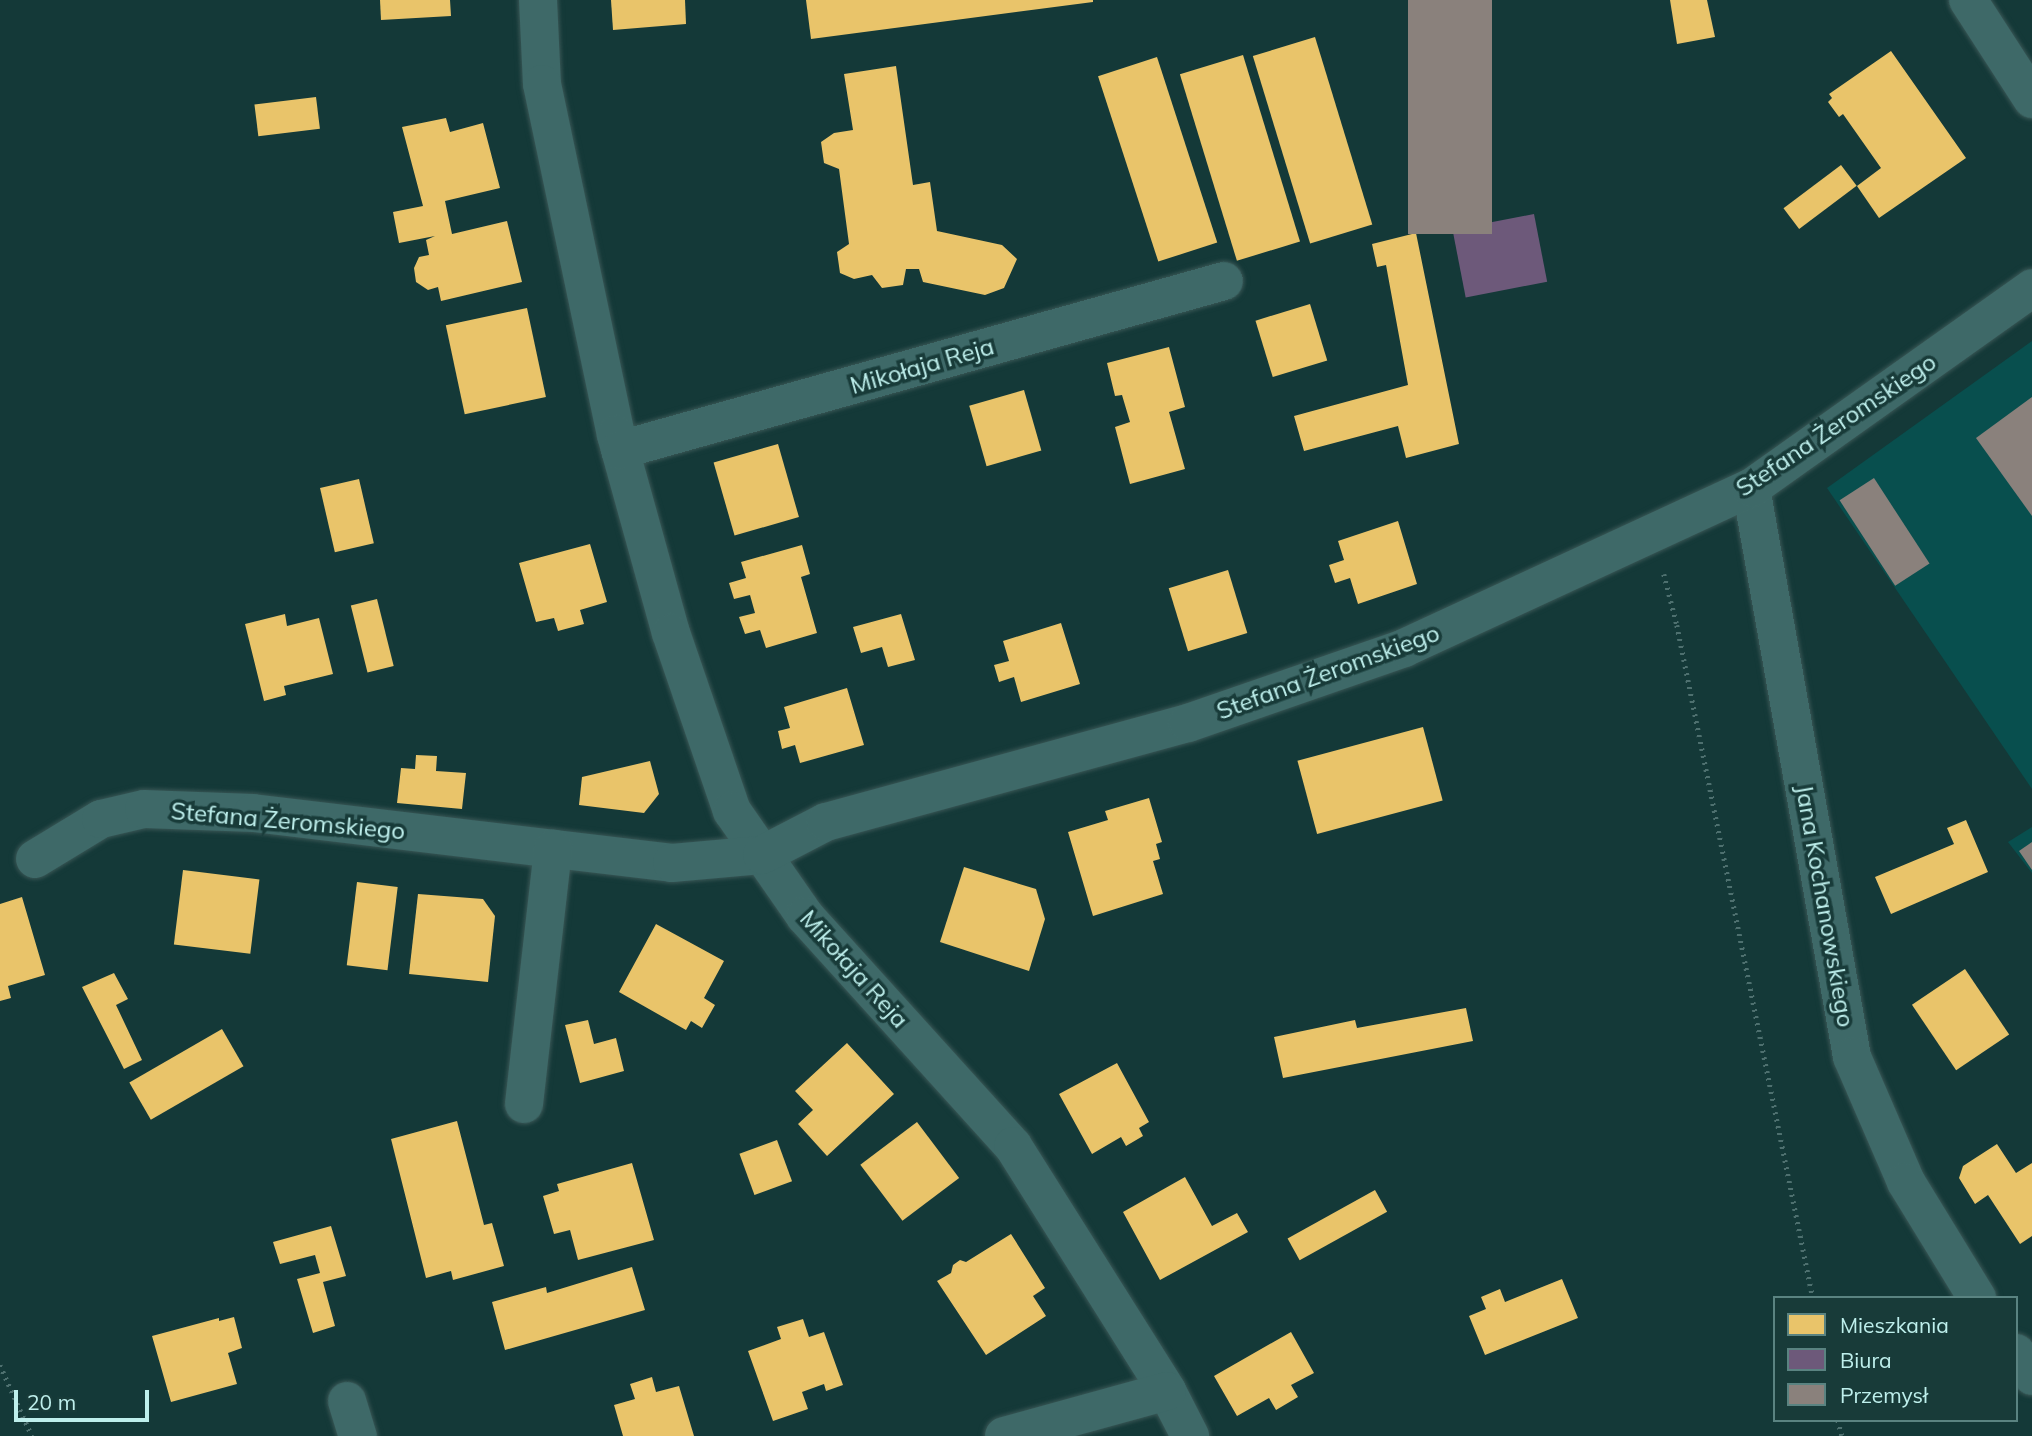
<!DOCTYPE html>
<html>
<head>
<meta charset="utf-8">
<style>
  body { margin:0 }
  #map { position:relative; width:2032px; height:1436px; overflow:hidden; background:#143938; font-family:Mulish,sans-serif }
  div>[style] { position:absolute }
  .built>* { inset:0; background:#084f4e }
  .homes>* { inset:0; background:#e9c46a; transform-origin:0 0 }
  .offices>* { inset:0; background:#6d597a; transform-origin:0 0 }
  .industry>* { inset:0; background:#8a817c; transform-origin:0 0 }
  .path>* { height:4.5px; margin-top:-2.25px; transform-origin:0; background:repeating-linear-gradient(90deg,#4e706f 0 2px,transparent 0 7px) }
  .roads { filter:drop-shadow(0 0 2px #395655) drop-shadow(0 0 2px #395655) }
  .minor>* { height:38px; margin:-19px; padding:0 19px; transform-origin:19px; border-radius:19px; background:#3e6968 }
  span { translate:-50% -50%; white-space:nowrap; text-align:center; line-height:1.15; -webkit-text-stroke:7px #183b39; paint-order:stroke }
  .street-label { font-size:24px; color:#beefec }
  .legend { position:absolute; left:1773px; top:1296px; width:245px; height:126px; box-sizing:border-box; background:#183b39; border:2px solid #5a8381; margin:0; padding:9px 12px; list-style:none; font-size:21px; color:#beefec }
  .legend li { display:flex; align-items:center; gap:14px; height:35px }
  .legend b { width:35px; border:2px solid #5a8381 }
  .scale { position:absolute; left:14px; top:1390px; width:135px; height:32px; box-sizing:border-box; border:4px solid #beefec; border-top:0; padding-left:9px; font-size:21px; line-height:24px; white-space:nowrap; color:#beefec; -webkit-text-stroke:5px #183b39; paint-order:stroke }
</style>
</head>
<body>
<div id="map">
  <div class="built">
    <div style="clip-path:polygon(2032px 341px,2032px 789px,1827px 488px)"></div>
    <div style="clip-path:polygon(2032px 827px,2032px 873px,2008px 842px)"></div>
  </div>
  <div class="homes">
    <div style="clip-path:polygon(380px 0,450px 0,451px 16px,381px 20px)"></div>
    <div style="clip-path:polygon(611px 0,685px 0,686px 24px,613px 30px)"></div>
    <div style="clip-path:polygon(806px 0,1093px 0,1093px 2px,811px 39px)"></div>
    <div style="clip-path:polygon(1670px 0,1707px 0,1715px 37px,1677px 44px)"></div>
    <div style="left:1315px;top:37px;width:196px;height:65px;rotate:73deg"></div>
    <div style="clip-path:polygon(1891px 51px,1966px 158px,1879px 218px,1857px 186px,1881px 168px,1843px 114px,1839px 117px,1828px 102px,1832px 98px,1829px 94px)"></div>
    <div style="left:1243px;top:55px;width:195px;height:66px;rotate:73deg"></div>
    <div style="left:1157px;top:57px;width:195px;height:62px;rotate:72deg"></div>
    <div style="clip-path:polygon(896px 66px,913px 185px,930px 182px,937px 231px,1002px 245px,1017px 259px,1004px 288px,985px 295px,923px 282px,919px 269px,906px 269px,903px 285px,882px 288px,872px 275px,854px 279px,840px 273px,837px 252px,849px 244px,839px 169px,824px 163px,821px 142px,834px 133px,853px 130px,844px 74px)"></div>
    <div style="left:316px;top:97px;width:32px;height:62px;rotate:83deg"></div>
    <div style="clip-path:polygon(446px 118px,450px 132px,483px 123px,500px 188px,445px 201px,452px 234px,507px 221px,522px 282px,441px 301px,438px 287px,428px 290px,416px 282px,414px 268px,419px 257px,429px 255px,426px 240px,435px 236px,399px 243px,393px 212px,423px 206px,402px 127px)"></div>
    <div style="left:1841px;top:165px;width:26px;height:72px;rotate:53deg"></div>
    <div style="clip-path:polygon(1416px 233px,1459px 444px,1406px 458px,1398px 426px,1304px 451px,1294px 416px,1408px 385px,1386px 265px,1377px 267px,1372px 244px)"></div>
    <div style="left:1310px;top:304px;width:59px;height:57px;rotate:73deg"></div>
    <div style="left:527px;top:308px;width:91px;height:83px;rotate:78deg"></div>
    <div style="clip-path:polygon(1169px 347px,1185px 407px,1169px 412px,1185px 469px,1130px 484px,1115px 427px,1130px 422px,1122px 395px,1115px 396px,1107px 363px)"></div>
    <div style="left:1024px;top:390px;width:63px;height:57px;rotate:74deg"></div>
    <div style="left:778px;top:444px;width:76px;height:67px;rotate:74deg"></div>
    <div style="left:359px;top:479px;width:66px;height:40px;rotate:77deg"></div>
    <div style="clip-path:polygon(1398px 521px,1417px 584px,1358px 604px,1350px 578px,1335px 583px,1329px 565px,1344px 560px,1338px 541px)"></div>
    <div style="clip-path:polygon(590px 544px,607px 602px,580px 610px,584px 624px,558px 631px,554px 618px,536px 622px,519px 563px)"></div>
    <div style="clip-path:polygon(802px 545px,810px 574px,801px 577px,817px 633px,766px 648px,760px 630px,745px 634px,739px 617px,755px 613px,750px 595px,734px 599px,729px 583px,746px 578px,741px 562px)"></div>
    <div style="left:1228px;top:570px;width:66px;height:62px;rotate:73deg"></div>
    <div style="left:377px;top:599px;width:69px;height:27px;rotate:76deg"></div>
    <div style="clip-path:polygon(285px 614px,287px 626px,319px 618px,333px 674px,284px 686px,286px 695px,264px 701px,245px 624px)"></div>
    <div style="clip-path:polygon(901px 614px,915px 660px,888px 667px,882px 647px,861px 653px,853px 627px)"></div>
    <div style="clip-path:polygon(1061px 623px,1080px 684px,1021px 702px,1014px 677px,999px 682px,994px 665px,1009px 661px,1003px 641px)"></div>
    <div style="clip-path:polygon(847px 688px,864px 745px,800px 763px,795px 745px,782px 749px,778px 731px,790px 728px,784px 707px)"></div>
    <div style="left:1423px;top:727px;width:76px;height:130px;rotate:75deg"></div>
    <div style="clip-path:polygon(416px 755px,437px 756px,436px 771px,466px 773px,462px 809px,397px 803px,401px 768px,415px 769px)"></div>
    <div style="clip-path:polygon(650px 761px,659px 794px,644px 813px,579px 805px,582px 777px)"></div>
    <div style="clip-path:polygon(1149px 798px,1162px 842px,1156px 844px,1160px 859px,1153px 861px,1163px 894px,1093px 916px,1068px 832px,1108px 820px,1105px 811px)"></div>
    <div style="clip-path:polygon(1966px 820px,1988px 872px,1891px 914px,1875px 877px,1954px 844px,1947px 828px)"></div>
    <div style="clip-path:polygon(964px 867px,1036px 889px,1045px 919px,1029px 971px,940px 942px)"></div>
    <div style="left:183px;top:870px;width:77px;height:75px;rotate:7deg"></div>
    <div style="left:357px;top:882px;width:41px;height:84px;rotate:7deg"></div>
    <div style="clip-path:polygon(418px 894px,483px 899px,495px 916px,488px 982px,409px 974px)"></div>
    <div style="clip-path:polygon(22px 897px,45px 975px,8px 986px,11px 998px,0 1001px,0 904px)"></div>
    <div style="clip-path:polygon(656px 924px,724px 961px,704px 998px,715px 1005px,702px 1028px,691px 1021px,686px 1030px,619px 992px)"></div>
    <div style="left:1965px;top:969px;width:79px;height:64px;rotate:56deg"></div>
    <div style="clip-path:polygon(114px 973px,128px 999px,116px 1005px,142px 1060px,124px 1069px,82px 987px)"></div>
    <div style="clip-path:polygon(1466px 1008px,1473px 1041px,1283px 1078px,1274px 1037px,1355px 1020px,1357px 1028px)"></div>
    <div style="clip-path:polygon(588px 1020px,594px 1044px,616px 1038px,624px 1071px,580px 1083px,565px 1025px)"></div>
    <div style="left:222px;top:1029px;width:43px;height:107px;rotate:60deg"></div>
    <div style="clip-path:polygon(847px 1043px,894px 1094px,827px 1156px,798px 1124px,813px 1110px,795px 1091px)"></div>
    <div style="clip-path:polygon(1117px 1063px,1149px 1122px,1139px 1128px,1143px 1136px,1126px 1146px,1121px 1137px,1092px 1154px,1059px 1094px)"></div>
    <div style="clip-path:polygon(457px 1121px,484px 1225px,492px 1223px,504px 1266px,453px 1280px,451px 1271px,426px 1278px,391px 1139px)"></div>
    <div style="left:917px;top:1122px;width:70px;height:71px;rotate:53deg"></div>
    <div style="left:777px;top:1140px;width:44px;height:40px;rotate:70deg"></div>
    <div style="clip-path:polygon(1997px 1144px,2016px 1173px,2032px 1163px,2032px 1236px,2020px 1244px,1988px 1195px,1975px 1204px,1959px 1178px,1963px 1166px)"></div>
    <div style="clip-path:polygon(632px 1163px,654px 1240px,578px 1260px,570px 1230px,554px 1234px,543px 1196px,559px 1191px,557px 1184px)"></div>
    <div style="clip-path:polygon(1185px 1177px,1212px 1226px,1237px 1213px,1248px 1232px,1160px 1280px,1123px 1212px)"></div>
    <div style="left:1375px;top:1190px;width:25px;height:100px;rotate:61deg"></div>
    <div style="clip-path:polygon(331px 1226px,346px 1276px,323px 1282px,335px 1326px,313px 1333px,297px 1279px,320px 1273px,315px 1255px,280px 1264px,273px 1242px)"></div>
    <div style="clip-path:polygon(1011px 1234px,1045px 1288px,1033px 1296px,1046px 1316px,986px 1355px,937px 1281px,951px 1273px,953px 1265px,960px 1260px,966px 1262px)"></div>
    <div style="clip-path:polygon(632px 1267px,645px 1310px,505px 1350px,492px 1302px,546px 1287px,547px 1293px)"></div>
    <div style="clip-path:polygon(1562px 1279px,1578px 1318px,1485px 1355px,1469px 1316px,1486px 1309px,1481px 1297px,1500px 1289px,1505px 1302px)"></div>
    <div style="clip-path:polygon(234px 1317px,242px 1348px,228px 1353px,237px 1384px,171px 1402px,152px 1336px,219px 1318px,219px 1321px)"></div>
    <div style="clip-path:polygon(803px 1319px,809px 1337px,824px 1332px,843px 1385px,826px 1391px,824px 1384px,802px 1392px,808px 1409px,773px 1421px,748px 1351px,781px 1339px,777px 1327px)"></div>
    <div style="clip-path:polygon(1291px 1332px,1314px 1373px,1291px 1385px,1298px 1397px,1276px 1410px,1269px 1398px,1237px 1416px,1214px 1376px)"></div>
    <div style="clip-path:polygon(652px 1377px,656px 1392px,679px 1386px,694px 1436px,623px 1436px,614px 1405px,635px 1399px,630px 1384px)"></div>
  </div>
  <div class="offices">
    <div style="left:1534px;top:214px;width:69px;height:83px;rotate:79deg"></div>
  </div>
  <div class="industry">
    <div style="left:1408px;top:0;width:84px;height:234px"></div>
    <div style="clip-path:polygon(2032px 397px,2032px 516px,1976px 438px)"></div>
    <div style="left:1874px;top:478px;width:102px;height:41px;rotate:57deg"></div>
    <div style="clip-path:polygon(2032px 842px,2032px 870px,2019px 851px)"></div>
  </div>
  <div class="path">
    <div style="left:1664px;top:574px;width:53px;rotate:75.7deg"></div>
    <div style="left:1677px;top:625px;width:687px;rotate:78.58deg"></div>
    <div style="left:0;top:1365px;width:78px;rotate:65.7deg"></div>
    <div style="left:1838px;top:1420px;width:16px;rotate:76deg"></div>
  </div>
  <div class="roads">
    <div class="minor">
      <div style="left:538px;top:0;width:84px;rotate:87.3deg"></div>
      <div style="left:542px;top:84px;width:359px;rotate:78.1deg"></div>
      <div style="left:616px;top:435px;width:205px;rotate:74.5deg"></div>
      <div style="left:671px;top:633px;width:188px;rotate:71.1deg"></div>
      <div style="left:732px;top:811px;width:128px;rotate:55.2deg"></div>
      <div style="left:805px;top:916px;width:310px;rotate:47.9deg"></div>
      <div style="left:1013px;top:1146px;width:289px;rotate:57.8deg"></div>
      <div style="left:1167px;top:1391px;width:51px;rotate:62.9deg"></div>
      <div style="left:1968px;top:0;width:118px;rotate:57.1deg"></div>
      <div style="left:620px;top:450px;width:627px;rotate:-15.63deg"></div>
      <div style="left:1751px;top:488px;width:578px;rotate:79.93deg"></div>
      <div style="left:1852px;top:1057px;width:136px;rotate:66.6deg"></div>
      <div style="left:1906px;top:1182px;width:136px;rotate:58.5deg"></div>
      <div style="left:35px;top:859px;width:77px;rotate:-31.2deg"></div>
      <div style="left:101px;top:819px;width:44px;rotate:-13.1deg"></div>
      <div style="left:144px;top:809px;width:109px;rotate:2.1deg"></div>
      <div style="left:253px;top:813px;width:422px;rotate:6.8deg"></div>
      <div style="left:672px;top:863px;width:90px;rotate:-5.1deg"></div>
      <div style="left:762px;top:855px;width:72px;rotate:-27.3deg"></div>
      <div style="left:826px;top:822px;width:375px;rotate:-15.3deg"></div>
      <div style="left:1188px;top:723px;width:229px;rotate:-19.1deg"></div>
      <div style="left:1404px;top:648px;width:382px;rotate:-24.8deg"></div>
      <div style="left:1751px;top:488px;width:345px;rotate:-35.4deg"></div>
      <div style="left:524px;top:1104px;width:257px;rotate:-83.5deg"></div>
      <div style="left:2016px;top:1353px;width:28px;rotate:55deg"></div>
      <div style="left:347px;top:1401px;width:37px;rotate:73deg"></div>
      <div style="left:1004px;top:1436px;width:169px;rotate:-15.4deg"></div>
    </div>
  </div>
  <div class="street-label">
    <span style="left:922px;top:366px;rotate:-16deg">Mikołaja Reja</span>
    <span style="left:1836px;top:425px;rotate:-34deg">Stefana Żeromskiego</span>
    <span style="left:1328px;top:672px;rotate:-20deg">Stefana Żeromskiego</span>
    <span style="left:288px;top:821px;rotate:5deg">Stefana Żeromskiego</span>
    <span style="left:1825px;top:906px;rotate:80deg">Jana Kochanowskiego</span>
    <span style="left:854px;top:969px;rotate:48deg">Mikołaja Reja</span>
  </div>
  <ul class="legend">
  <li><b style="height:19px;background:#e9c46a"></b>Mieszkania</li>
  <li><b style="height:19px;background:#6d597a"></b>Biura</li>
  <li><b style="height:19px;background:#8a817c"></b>Przemysł</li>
  </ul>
  <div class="scale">20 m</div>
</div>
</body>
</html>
